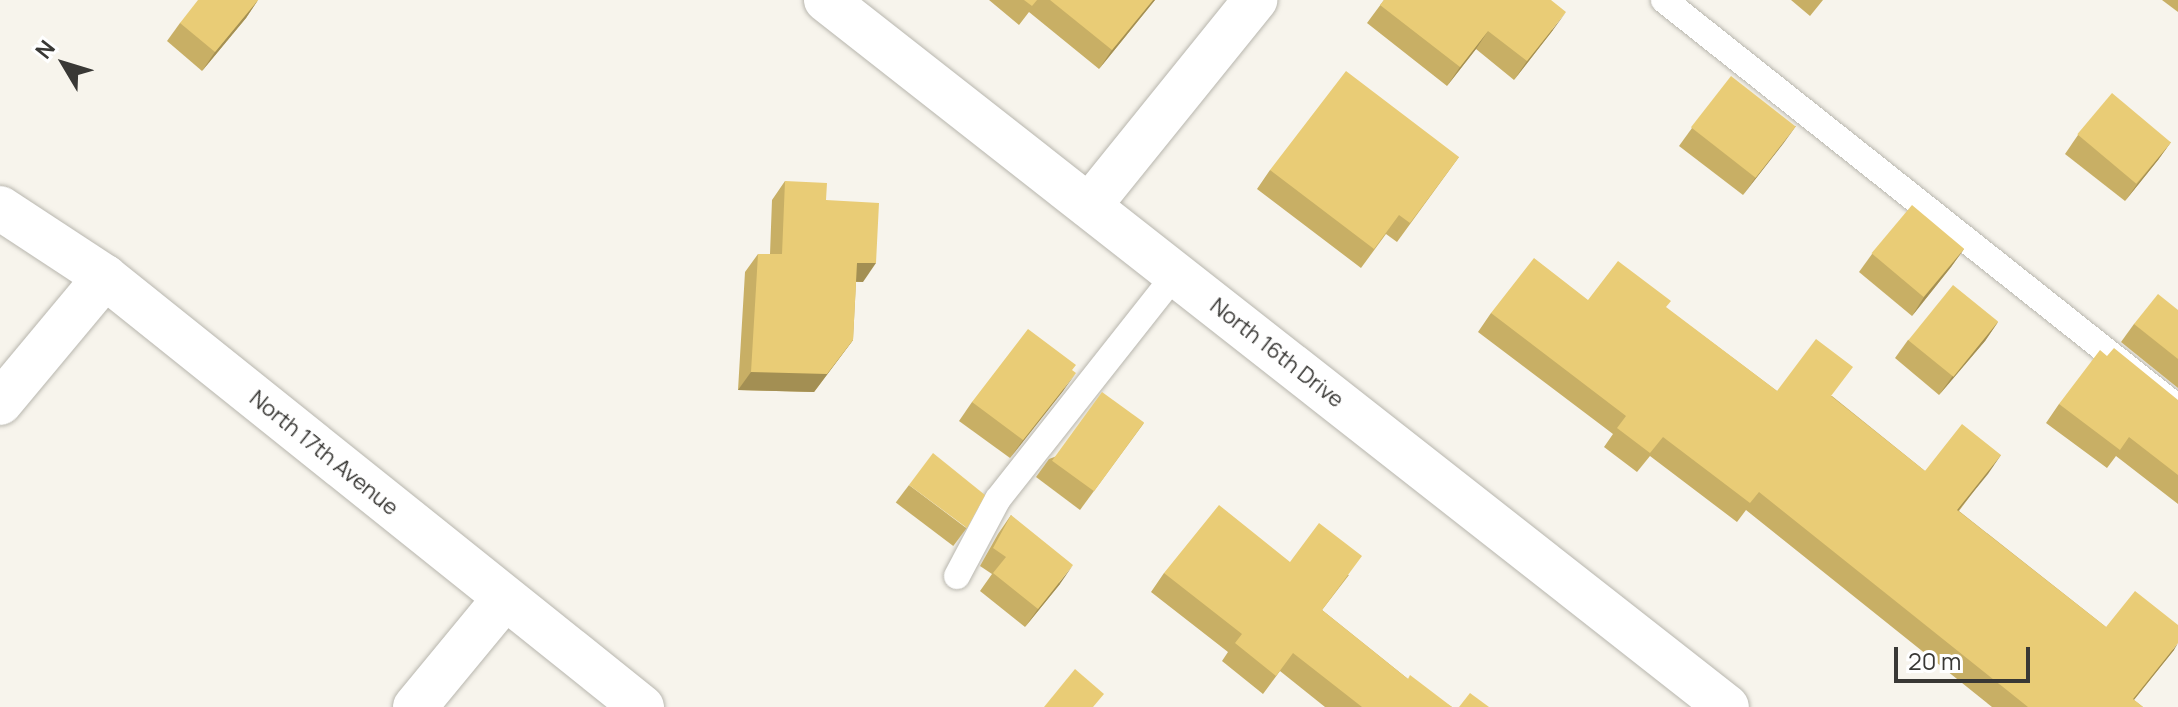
<!DOCTYPE html>
<html>
<head>
<meta charset="utf-8">
<style>
  body { margin:0 }
  #map { position:relative; width:2178px; height:707px; overflow:hidden; background:#f7f4ec; font-family:Manrope,sans-serif }
  div>[style] { position:absolute }
  .roads { filter:drop-shadow(0 0 2px #b8b6ae) drop-shadow(0 0 2px #b8b6ae) }
  .lane>* { height:26px; margin:-13px; padding:0 13px; transform-origin:13px; border-radius:13px; background:#fff }
  .street>* { height:44px; margin:-22px; padding:0 22px; transform-origin:22px; border-radius:22px; background:#fff }
  .wall>* { inset:0; background:#c8af65; transform-origin:0 0 }
  .shaded-wall>* { inset:0; background:#a38f53 }
  .building>* { inset:0; background:#e9cc76; transform-origin:0 0 }
  span { translate:-50% -50%; white-space:nowrap; text-align:center; line-height:1.15; -webkit-text-stroke:7px #fff; paint-order:stroke }
  .street-label { font-size:22px; color:#393835 }
  .north { position:absolute; left:24px; top:24px; width:80px; height:80px; -webkit-text-stroke:6px #fff; paint-order:stroke; rotate:308deg; font-size:22px; font-weight:700; line-height:32px; text-align:center; color:#393835 }
  .north::after { content:''; display:block; margin:auto; width:28px; height:36px; background:#393835; clip-path:polygon(50% 0,100% 100%,50% 72%,0 100%) }
  .scale { position:absolute; left:1894px; top:647px; width:136px; height:36px; box-sizing:border-box; border:4px solid #393835; border-top:0; padding-left:10px; font-size:24px; line-height:28px; white-space:nowrap; color:#393835; -webkit-text-stroke:6px #fff; paint-order:stroke }
</style>
</head>
<body>
<div id="map">
  <div class="roads">
    <div class="lane">
      <div style="left:1664px;top:0;width:656px;rotate:38.44deg"></div>
      <div style="left:957px;top:576px;width:87px;rotate:-62deg"></div>
      <div style="left:998px;top:499px;width:287px;rotate:-51.7deg"></div>
    </div>
    <div class="street">
      <div style="left:826px;top:0;width:1145px;rotate:38.12deg"></div>
      <div style="left:1089px;top:206px;width:265px;rotate:-51.1deg"></div>
      <div style="left:0;top:208px;width:126px;rotate:33.3deg"></div>
      <div style="left:105px;top:277px;width:688px;rotate:38.69deg"></div>
      <div style="left:0;top:403px;width:164px;rotate:-50.2deg"></div>
      <div style="left:415px;top:707px;width:140px;rotate:-50.5deg"></div>
    </div>
  </div>
  <div class="wall">
    <div style="clip-path:polygon(258px 0,246px 18px,202px 71px,167px 41px,180px 23px)"></div>
    <div style="clip-path:polygon(989px 0,1155px 0,1099px 69px,1029px 12px,1019px 25px)"></div>
    <div style="clip-path:polygon(1384px 0,1553px 30px,1514px 80px,1476px 49px,1447px 86px,1367px 23px)"></div>
    <div style="clip-path:polygon(1791px 0,1823px 0,1810px 16px)"></div>
    <div style="clip-path:polygon(2162px 0,2178px 0,2178px 12px)"></div>
    <div style="clip-path:polygon(1796px 126px,1743px 195px,1679px 146px,1692px 128px)"></div>
    <div style="clip-path:polygon(2078px 135px,2171px 142px,2158px 160px,2125px 201px,2065px 154px)"></div>
    <div style="clip-path:polygon(1459px 157px,1397px 242px,1386px 234px,1361px 268px,1257px 189px,1270px 170px)"></div>
    <div style="clip-path:polygon(785px 181px,826px 200px,863px 282px,856px 282px,853px 340px,814px 392px,738px 390px,745px 272px,758px 254px,770px 254px,772px 200px)"></div>
    <div style="clip-path:polygon(1964px 249px,1951px 267px,1912px 316px,1859px 272px,1872px 254px)"></div>
    <div style="clip-path:polygon(1588px 300px,1666px 308px,1777px 391px,1832px 396px,1925px 471px,2001px 455px,1959px 511px,2106px 627px,2174px 650px,2134px 700px,2143px 707px,1992px 707px,1746px 510px,1737px 522px,1650px 456px,1637px 472px,1604px 447px,1613px 434px,1478px 332px,1491px 313px)"></div>
    <div style="clip-path:polygon(2178px 310px,2178px 388px,2121px 342px,2134px 324px)"></div>
    <div style="clip-path:polygon(1998px 322px,1985px 341px,1939px 395px,1895px 358px,1908px 340px)"></div>
    <div style="clip-path:polygon(1072px 370px,1063px 391px,1010px 458px,959px 421px,972px 402px)"></div>
    <div style="clip-path:polygon(2178px 400px,2178px 504px,2116px 456px,2107px 468px,2046px 423px,2059px 404px)"></div>
    <div style="clip-path:polygon(1144px 423px,1080px 510px,1036px 477px,1049px 459px)"></div>
    <div style="left:909px;top:485px;width:72px;height:22px;rotate:37deg"></div>
    <div style="clip-path:polygon(1011px 515px,1060px 584px,1025px 627px,980px 591px,992px 574px,980px 566px,998px 534px)"></div>
    <div style="clip-path:polygon(1290px 562px,1349px 575px,1322px 610px,1408px 679px,1452px 707px,1325px 707px,1280px 671px,1263px 694px,1222px 661px,1228px 652px,1151px 592px,1164px 573px)"></div>
  </div>
  <div class="shaded-wall">
    <div style="clip-path:polygon(258px 0,246px 18px,202px 71px,215px 52px)"></div>
    <div style="clip-path:polygon(1153px 0,1155px 0,1099px 69px,1112px 50px)"></div>
    <div style="clip-path:polygon(1566px 12px,1553px 30px,1514px 80px,1527px 61px)"></div>
    <div style="clip-path:polygon(1488px 31px,1476px 49px,1447px 86px,1460px 67px)"></div>
    <div style="clip-path:polygon(1796px 126px,1783px 144px,1743px 195px,1756px 177px)"></div>
    <div style="clip-path:polygon(2171px 142px,2158px 160px,2125px 201px,2138px 183px)"></div>
    <div style="clip-path:polygon(1964px 249px,1951px 267px,1912px 316px,1924px 297px)"></div>
    <div style="clip-path:polygon(857px 263px,876px 263px,863px 282px,844px 281px)"></div>
    <div style="clip-path:polygon(1998px 322px,1985px 341px,1939px 395px,1952px 377px)"></div>
    <div style="clip-path:polygon(853px 340px,814px 392px,738px 390px,751px 372px)"></div>
    <div style="clip-path:polygon(1076px 373px,1063px 391px,1010px 458px,1023px 440px)"></div>
    <div style="clip-path:polygon(2001px 455px,1988px 474px,1944px 528px,1957px 510px)"></div>
    <div style="clip-path:polygon(1073px 565px,1060px 584px,1025px 627px,1038px 609px)"></div>
    <div style="clip-path:polygon(2178px 643px,2174px 650px,2128px 707px,2133px 699px)"></div>
  </div>
  <div class="building">
    <div style="clip-path:polygon(198px 0,258px 0,215px 52px,180px 23px)"></div>
    <div style="clip-path:polygon(1024px 0,1037px 0,1032px 6px)"></div>
    <div style="clip-path:polygon(1050px 0,1153px 0,1112px 50px)"></div>
    <div style="clip-path:polygon(1384px 0,1551px 0,1566px 12px,1527px 61px,1488px 31px,1460px 67px,1380px 5px)"></div>
    <div style="clip-path:polygon(1346px 71px,1459px 157px,1410px 223px,1399px 215px,1374px 249px,1270px 170px)"></div>
    <div style="left:1731px;top:76px;width:82px;height:65px;rotate:38deg"></div>
    <div style="left:2112px;top:93px;width:77px;height:54px;rotate:40deg"></div>
    <div style="clip-path:polygon(785px 181px,827px 183px,826px 200px,879px 203px,876px 263px,857px 263px,853px 340px,827px 374px,751px 372px,758px 254px,782px 254px)"></div>
    <div style="left:1912px;top:205px;width:68px;height:63px;rotate:40deg"></div>
    <div style="clip-path:polygon(1534px 258px,1588px 300px,1618px 261px,1671px 301px,1666px 307px,1777px 391px,1816px 339px,1853px 367px,1831px 396px,1925px 471px,1962px 424px,2001px 455px,1957px 510px,2106px 627px,2135px 591px,2178px 625px,2178px 643px,2133px 699px,2143px 707px,2028px 707px,1759px 492px,1750px 503px,1663px 437px,1650px 453px,1617px 428px,1626px 416px,1491px 313px)"></div>
    <div style="left:1953px;top:285px;width:58px;height:71px;rotate:39deg"></div>
    <div style="clip-path:polygon(2158px 294px,2178px 310px,2178px 359px,2134px 324px)"></div>
    <div style="clip-path:polygon(1028px 329px,1076px 365px,1072px 370px,1076px 373px,1023px 440px,972px 402px)"></div>
    <div style="clip-path:polygon(2114px 348px,2178px 400px,2178px 475px,2129px 437px,2120px 450px,2059px 404px,2100px 350px,2107px 356px)"></div>
    <div style="left:1102px;top:392px;width:52px;height:85px;rotate:36deg"></div>
    <div style="clip-path:polygon(933px 453px,985px 495px,967px 528px,909px 485px)"></div>
    <div style="clip-path:polygon(1219px 505px,1290px 562px,1319px 523px,1362px 556px,1322px 610px,1408px 679px,1410px 675px,1452px 707px,1362px 707px,1293px 653px,1276px 676px,1235px 643px,1242px 634px,1164px 573px)"></div>
    <div style="clip-path:polygon(1011px 515px,1073px 565px,1038px 609px,993px 573px,1006px 557px,993px 548px)"></div>
    <div style="clip-path:polygon(1075px 669px,1104px 694px,1093px 707px,1044px 707px)"></div>
    <div style="clip-path:polygon(1470px 693px,1489px 707px,1459px 707px)"></div>
  </div>
  <div class="street-label">
    <span style="left:1277px;top:353px;rotate:38deg">North 16th Drive</span>
    <span style="left:324px;top:453px;rotate:39deg">North 17th Avenue</span>
  </div>
  <div class="north">N</div>
  <div class="scale">20 m</div>
</div>
</body>
</html>
